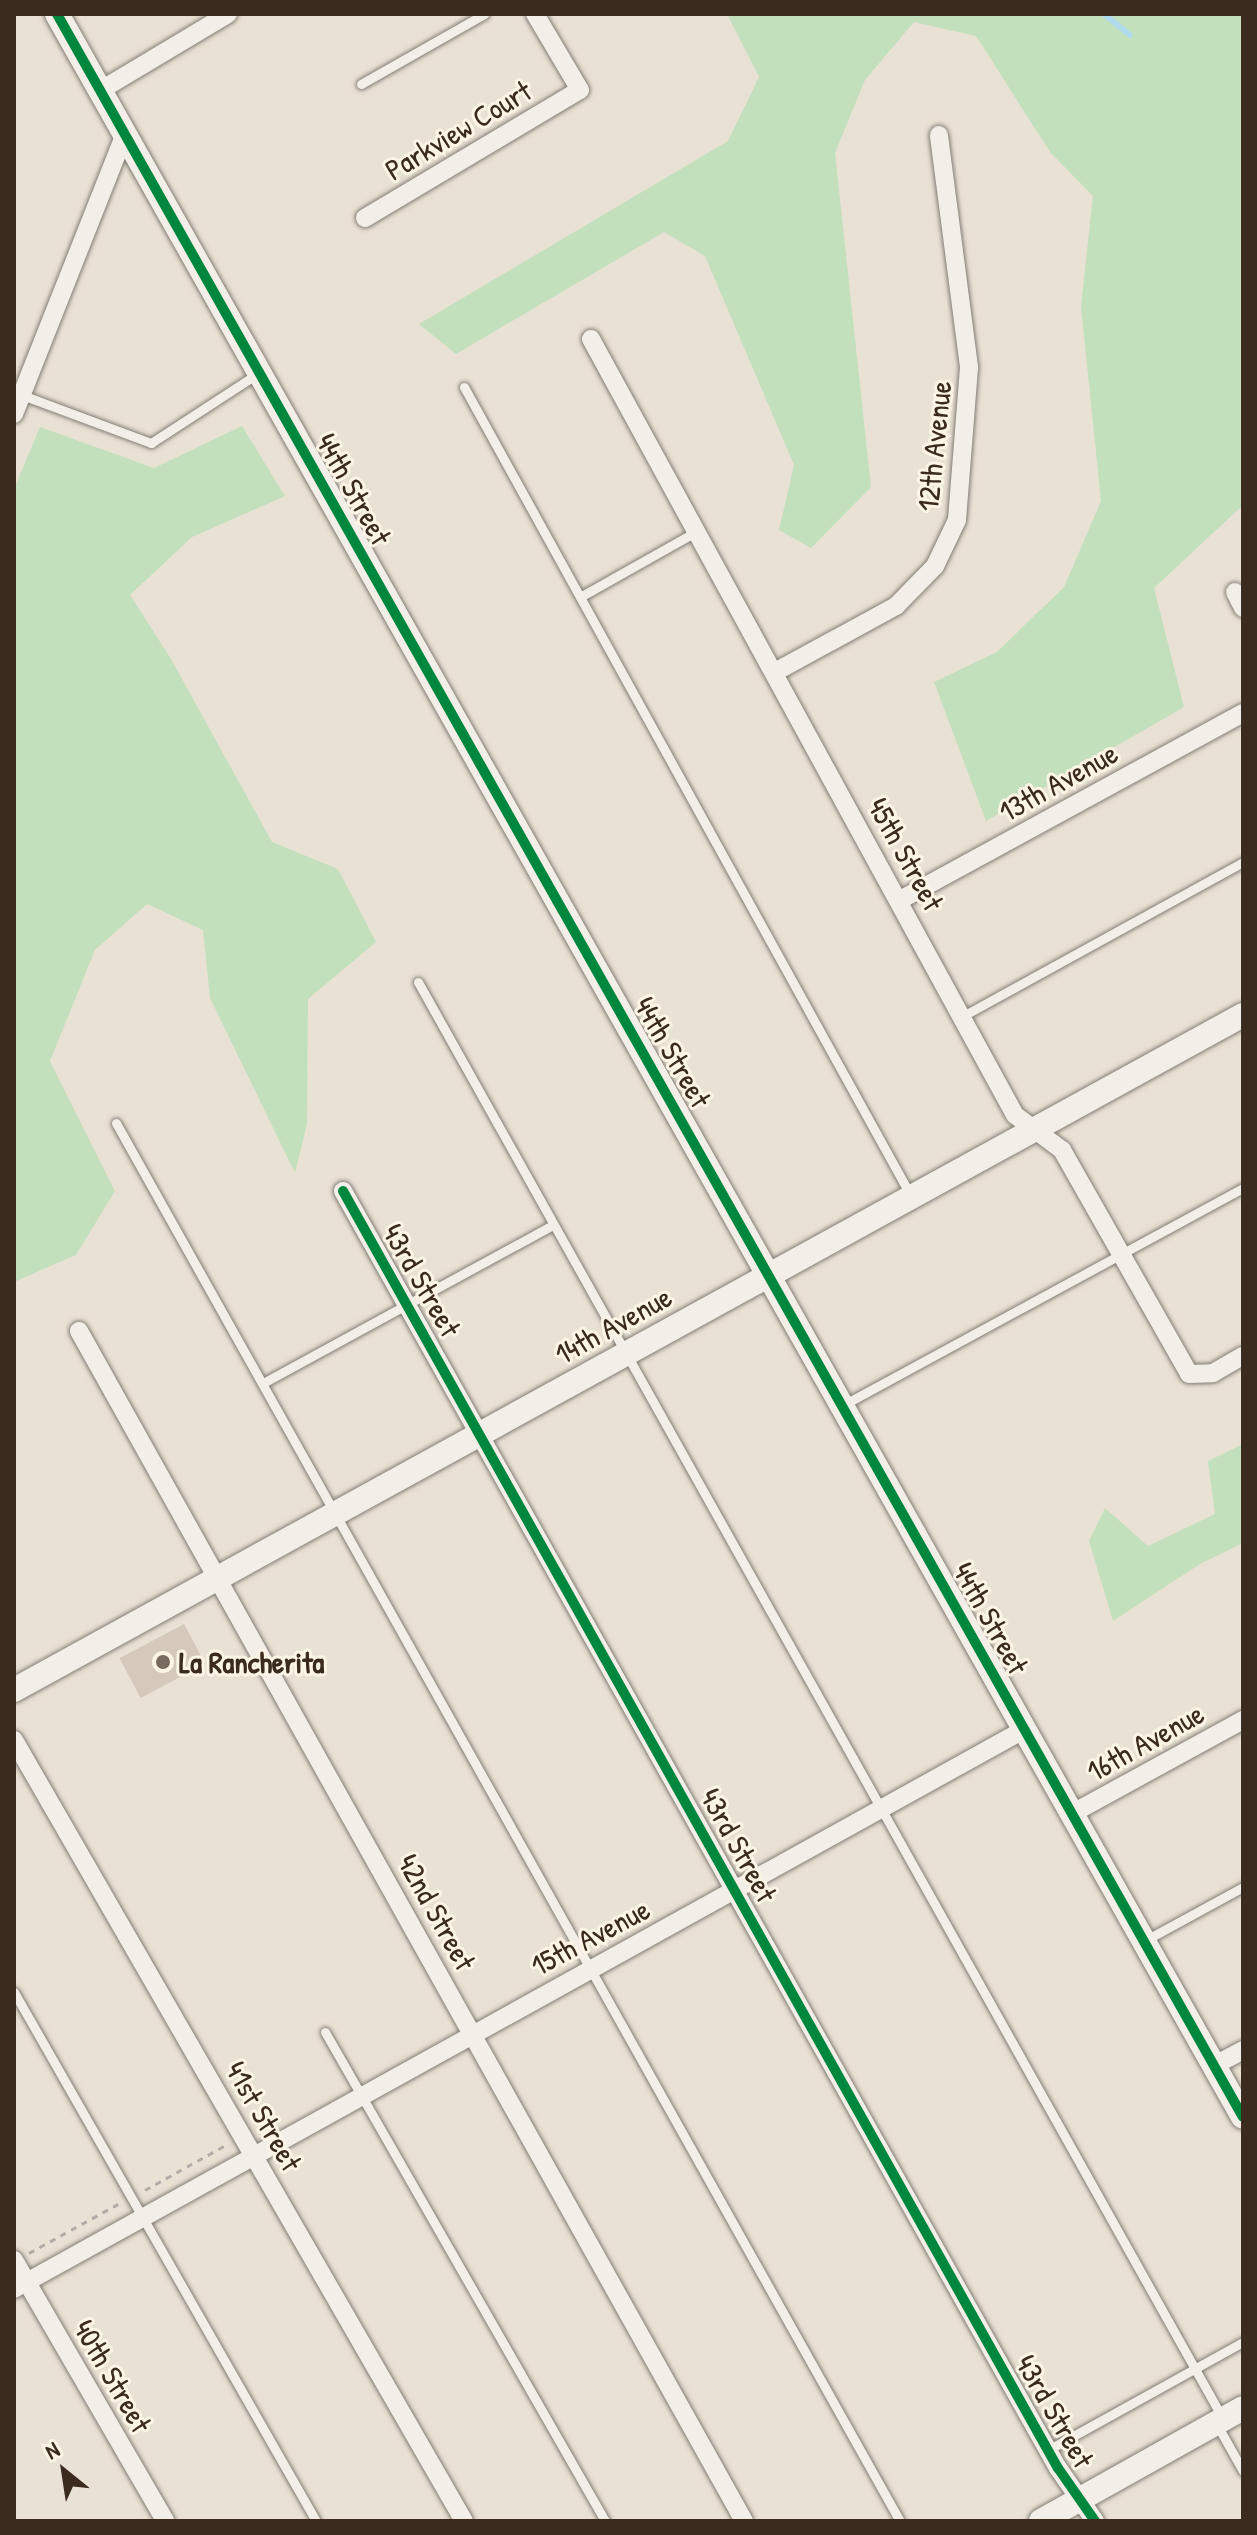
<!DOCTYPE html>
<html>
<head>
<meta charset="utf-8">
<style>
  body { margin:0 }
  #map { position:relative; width:1257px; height:2535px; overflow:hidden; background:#e9e1d4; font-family:"Patrick Hand",sans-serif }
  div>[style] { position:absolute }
  .green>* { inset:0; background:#c2e0bc }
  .stream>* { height:6px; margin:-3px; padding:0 3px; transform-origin:3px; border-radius:3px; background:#afdbed }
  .building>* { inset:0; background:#d4c9bb; transform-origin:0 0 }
  .path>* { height:3px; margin-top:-1.5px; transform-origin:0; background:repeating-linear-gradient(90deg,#b1aca5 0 6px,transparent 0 12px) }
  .roads { filter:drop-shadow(0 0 2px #847d75) drop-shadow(0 0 2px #847d75) }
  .lane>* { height:9px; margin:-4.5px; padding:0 4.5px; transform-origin:4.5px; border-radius:4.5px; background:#f3efe8 }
  .street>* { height:18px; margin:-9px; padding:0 9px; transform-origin:9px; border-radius:9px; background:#f3efe8 }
  .secondary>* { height:24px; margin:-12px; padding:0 12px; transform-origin:12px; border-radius:12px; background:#f3efe8 }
  .cycleway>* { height:10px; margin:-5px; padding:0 5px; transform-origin:5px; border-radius:5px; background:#00873e }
  .dots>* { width:22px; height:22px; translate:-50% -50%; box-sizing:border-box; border:4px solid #fcf5e5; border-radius:50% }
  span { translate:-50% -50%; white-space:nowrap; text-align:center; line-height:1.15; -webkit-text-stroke:6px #fcf5e5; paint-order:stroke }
  .street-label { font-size:30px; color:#3b2a1e }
  .poi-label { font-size:30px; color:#3b2a1e; font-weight:700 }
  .left { translate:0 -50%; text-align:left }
  .frame { position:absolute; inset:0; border:16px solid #3b2a1e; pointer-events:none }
  .north { position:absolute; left:24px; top:2431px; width:80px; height:80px; -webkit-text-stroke:6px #fcf5e5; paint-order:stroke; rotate:330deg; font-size:22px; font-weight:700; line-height:32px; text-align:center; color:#3b2a1e }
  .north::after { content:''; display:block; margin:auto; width:28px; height:36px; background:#3b2a1e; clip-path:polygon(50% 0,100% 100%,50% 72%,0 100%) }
</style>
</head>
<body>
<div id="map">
  <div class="green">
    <div style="clip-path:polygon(727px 14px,1243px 14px,1243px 505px,1154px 588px,1184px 707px,986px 821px,934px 682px,997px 652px,1064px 587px,1101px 501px,1081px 306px,1093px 196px,1050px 152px,976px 36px,914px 22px,865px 80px,835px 153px,871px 487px,811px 548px,779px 530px,794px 465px,705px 256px,664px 232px,456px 354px,419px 324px,728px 141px,759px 77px)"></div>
    <div style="clip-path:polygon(242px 426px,285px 496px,192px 537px,130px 595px,171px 659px,272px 842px,338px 869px,376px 942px,308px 999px,307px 1124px,295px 1173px,210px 998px,203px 930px,147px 904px,95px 950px,50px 1061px,115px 1191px,76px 1255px,14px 1282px,14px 489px,40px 427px,154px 468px)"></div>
    <div style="clip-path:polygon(1243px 1444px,1243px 1543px,1200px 1564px,1113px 1621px,1089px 1541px,1105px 1508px,1148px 1546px,1215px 1514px,1208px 1461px)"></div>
  </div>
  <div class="stream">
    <div style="left:1104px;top:14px;width:33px;rotate:39deg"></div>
  </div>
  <div class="building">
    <div style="left:184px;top:1624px;width:45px;height:73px;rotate:62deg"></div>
  </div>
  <div class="path">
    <div style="left:145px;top:2190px;width:93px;rotate:-29.1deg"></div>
    <div style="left:29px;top:2253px;width:104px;rotate:-28.8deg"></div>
  </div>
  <div class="roads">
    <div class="lane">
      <div style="left:361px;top:84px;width:142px;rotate:-29.6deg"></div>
      <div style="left:464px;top:387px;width:924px;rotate:61.08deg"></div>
      <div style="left:22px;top:395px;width:138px;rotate:20.4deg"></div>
      <div style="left:151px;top:443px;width:126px;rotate:-33.1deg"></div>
      <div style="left:580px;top:597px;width:134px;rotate:-29.4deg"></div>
      <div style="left:418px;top:982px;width:1645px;rotate:60.74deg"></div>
      <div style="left:963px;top:1016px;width:320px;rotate:-28.8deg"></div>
      <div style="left:116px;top:1123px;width:1603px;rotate:60.72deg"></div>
      <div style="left:263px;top:1383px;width:330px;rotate:-28.6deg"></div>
      <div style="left:845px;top:1404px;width:453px;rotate:-28.5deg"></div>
      <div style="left:1144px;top:1941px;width:113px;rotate:-28.6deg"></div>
      <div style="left:14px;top:1992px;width:609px;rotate:60.28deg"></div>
      <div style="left:325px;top:2032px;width:563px;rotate:60.2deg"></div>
      <div style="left:1216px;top:2423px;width:55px;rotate:60.6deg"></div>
      <div style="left:1048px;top:2450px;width:223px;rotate:-29deg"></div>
    </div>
    <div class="street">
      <div style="left:101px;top:90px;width:148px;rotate:-30.9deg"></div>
      <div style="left:365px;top:218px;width:250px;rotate:-30.8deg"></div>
      <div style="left:580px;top:90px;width:88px;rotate:-120.6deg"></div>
      <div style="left:591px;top:339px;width:884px;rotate:61.35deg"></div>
      <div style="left:1015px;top:1115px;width:59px;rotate:36.7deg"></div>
      <div style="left:1062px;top:1150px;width:257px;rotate:60.4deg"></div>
      <div style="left:1189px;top:1374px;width:24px;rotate:-2deg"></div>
      <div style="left:1213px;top:1373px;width:34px;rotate:-30deg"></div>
      <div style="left:14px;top:414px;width:301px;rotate:-68.4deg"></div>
      <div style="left:1235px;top:592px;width:18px;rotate:63deg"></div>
      <div style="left:775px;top:672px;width:138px;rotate:-28.6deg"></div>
      <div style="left:896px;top:606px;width:56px;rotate:-45.7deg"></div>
      <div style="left:935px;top:566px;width:51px;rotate:-64.4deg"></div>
      <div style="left:957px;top:520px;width:153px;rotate:-85.5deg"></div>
      <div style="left:969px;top:367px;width:234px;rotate:-97.4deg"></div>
      <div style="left:900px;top:900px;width:391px;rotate:-28.6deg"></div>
      <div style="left:343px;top:1191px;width:1464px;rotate:60.76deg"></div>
      <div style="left:1058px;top:2468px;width:65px;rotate:55.1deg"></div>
      <div style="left:79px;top:1331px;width:1363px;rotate:60.8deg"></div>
      <div style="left:14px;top:1740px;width:901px;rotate:60.05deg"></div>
      <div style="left:1073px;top:1813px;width:194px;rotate:-28.7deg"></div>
      <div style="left:1215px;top:2065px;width:32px;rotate:-28deg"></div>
      <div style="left:14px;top:2260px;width:302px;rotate:59.9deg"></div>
      <div style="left:14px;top:2289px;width:1156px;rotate:-28.98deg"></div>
    </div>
    <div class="secondary">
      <div style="left:57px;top:14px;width:2414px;rotate:60.58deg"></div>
      <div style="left:14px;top:1690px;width:1402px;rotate:-28.78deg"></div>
      <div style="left:1041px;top:2521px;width:231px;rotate:-29.2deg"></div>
    </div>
  </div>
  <div class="cycleway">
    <div style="left:57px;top:14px;width:2414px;rotate:60.58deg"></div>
    <div style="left:343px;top:1191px;width:1464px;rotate:60.76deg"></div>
    <div style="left:1058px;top:2468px;width:65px;rotate:55.1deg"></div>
  </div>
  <div class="dots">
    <div style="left:163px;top:1662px;background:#786a5e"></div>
  </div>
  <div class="street-label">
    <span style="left:458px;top:130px;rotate:-31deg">Parkview Court</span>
    <span style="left:934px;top:446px;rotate:-84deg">12th Avenue</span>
    <span style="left:354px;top:489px;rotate:61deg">44th Street</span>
    <span style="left:1058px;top:782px;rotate:-29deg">13th Avenue</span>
    <span style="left:906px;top:854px;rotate:61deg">45th Street</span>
    <span style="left:673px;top:1052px;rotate:60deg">44th Street</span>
    <span style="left:422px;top:1280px;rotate:60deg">43rd Street</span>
    <span style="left:613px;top:1325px;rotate:-29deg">14th Avenue</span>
    <span style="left:991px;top:1618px;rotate:61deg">44th Street</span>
    <span style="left:1145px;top:1742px;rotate:-29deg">16th Avenue</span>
    <span style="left:739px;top:1845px;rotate:61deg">43rd Street</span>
    <span style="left:437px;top:1912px;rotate:61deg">42nd Street</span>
    <span style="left:590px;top:1937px;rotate:-28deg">15th Avenue</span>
    <span style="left:264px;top:2116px;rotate:60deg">41st Street</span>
    <span style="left:113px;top:2376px;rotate:60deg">40th Street</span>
    <span style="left:1055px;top:2411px;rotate:60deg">43rd Street</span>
  </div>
  <div class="poi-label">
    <span class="left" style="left:179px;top:1662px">La Rancherita</span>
  </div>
  <div class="frame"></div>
  <div class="north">N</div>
</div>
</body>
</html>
